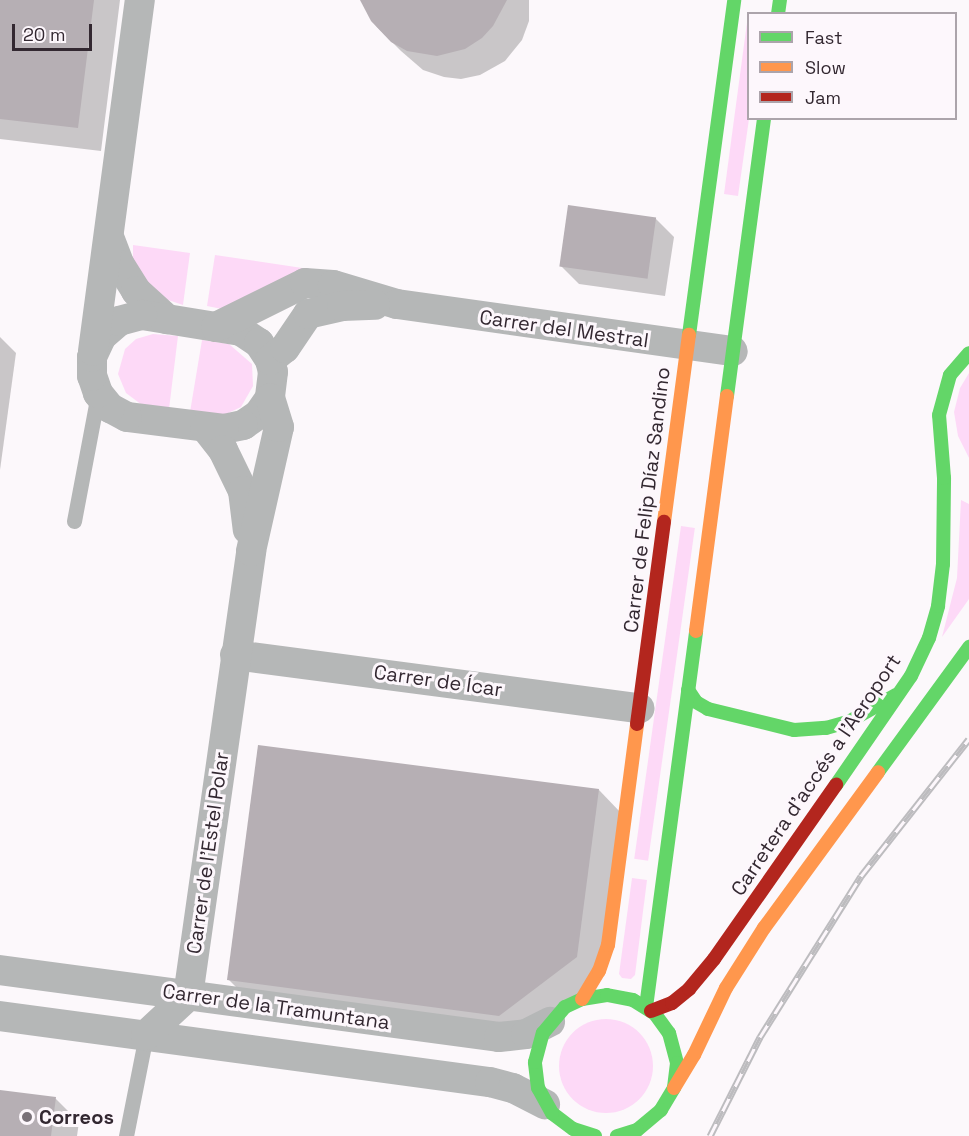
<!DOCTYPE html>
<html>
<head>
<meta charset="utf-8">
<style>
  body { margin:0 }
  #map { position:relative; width:969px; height:1136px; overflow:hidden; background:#fcf8fb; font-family:"Space Grotesk",sans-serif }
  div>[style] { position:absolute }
  .green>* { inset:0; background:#fdd9f7; transform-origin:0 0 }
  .round { border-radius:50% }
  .shadow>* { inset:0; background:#0003 }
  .building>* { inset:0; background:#b6afb4; transform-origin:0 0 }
  .lane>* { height:15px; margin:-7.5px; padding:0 7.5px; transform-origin:7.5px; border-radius:7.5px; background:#b5b7b7 }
  .street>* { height:30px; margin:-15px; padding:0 15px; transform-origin:15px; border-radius:15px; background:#b5b7b7 }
  .fast>* { height:14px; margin:-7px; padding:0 7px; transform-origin:7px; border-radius:7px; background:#63d668 }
  .slow>* { height:14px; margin:-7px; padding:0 7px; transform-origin:7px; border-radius:7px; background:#ff974d }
  .jam>* { height:14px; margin:-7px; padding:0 7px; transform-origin:7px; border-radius:7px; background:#b3261e }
  .rail>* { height:7px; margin-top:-3.5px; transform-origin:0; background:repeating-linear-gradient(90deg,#fdf7fc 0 14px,#bdbcbf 0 28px); box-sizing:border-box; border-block:2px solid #bdbcbf }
  .dots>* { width:16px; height:16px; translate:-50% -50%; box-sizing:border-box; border:3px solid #fdf7fc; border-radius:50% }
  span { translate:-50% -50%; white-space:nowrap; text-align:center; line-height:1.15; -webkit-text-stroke:6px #fdf7fc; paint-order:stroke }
  .street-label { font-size:20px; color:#332831 }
  .poi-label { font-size:20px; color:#332831; font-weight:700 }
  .left { translate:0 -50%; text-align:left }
  .legend { position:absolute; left:747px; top:12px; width:210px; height:108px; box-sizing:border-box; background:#fdf7fc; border:2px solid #aca4ab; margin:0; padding:8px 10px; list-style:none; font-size:18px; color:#332831 }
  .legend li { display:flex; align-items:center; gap:12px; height:30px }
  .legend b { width:30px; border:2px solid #aca4ab }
  .scale { position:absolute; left:12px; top:24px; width:80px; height:27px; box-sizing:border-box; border:3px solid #332831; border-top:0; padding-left:8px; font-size:18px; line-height:21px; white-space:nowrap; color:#332831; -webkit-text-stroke:4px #fdf7fc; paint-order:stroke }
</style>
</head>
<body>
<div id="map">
  <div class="green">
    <div style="clip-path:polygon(748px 15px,749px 119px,738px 196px,724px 194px)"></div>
    <div style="clip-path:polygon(133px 245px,190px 253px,183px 305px,165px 299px,150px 289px,133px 259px)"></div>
    <div style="clip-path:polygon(215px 255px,309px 269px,227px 310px,207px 306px)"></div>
    <div style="clip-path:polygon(153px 334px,178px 336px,169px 409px,142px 405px,126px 393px,118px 374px,125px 349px,136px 339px)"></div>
    <div style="clip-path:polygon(202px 340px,229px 344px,252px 364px,253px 386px,241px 407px,222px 416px,190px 412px)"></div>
    <div style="clip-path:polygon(969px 373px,969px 458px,958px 436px,954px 412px,960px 388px)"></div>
    <div style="clip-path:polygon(961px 500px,969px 504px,969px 599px,942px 637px,957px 578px)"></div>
    <div style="left:681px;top:526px;width:14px;height:336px;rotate:8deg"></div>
    <div style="clip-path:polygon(632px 878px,647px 880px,635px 975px,631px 979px,622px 978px,619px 974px)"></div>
    <div class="round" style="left:559px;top:1019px;width:94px;height:94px"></div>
  </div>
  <div class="shadow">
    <div style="clip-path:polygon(0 0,120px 0,101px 151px,0 139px)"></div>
    <div style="clip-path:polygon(364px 0,529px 0,529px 21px,522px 40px,505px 61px,480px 75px,461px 79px,444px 77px,423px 70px,401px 51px,377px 27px)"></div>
    <div style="clip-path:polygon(656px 219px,674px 237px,665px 296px,579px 284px,561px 266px)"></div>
    <div style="clip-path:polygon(0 337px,16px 353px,0 470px)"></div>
    <div style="clip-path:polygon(599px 790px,622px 814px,600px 980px,523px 1038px,252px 1003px,229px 980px)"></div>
    <div style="clip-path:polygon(0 1091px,56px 1099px,79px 1122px,77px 1136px,0 1136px)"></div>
  </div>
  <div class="building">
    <div style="clip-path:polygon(0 0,94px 0,78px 128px,0 119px)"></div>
    <div style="clip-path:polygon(360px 0,507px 0,493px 26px,482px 38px,465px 49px,437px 56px,407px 51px,391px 42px,371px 21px)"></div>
    <div style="left:568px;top:205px;width:89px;height:62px;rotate:8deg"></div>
    <div style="clip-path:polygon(258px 745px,599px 789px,577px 957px,499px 1016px,227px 980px)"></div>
    <div style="clip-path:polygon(0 1090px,56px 1097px,51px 1136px,0 1136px)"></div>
  </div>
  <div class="lane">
    <div style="left:74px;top:521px;width:129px;rotate:-79.3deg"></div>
    <div style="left:126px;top:1136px;width:103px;rotate:-78.8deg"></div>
  </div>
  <div class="street">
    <div style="left:109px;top:237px;width:30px;rotate:69deg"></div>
    <div style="left:120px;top:265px;width:31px;rotate:58deg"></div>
    <div style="left:136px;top:291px;width:42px;rotate:42.1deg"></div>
    <div style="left:142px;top:315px;width:100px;rotate:9.2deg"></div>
    <div style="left:241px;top:331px;width:22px;rotate:34deg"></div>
    <div style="left:259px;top:343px;width:20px;rotate:57deg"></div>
    <div style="left:270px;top:360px;width:12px;rotate:76deg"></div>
    <div style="left:273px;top:372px;width:26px;rotate:97deg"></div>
    <div style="left:270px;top:398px;width:19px;rotate:125deg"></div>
    <div style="left:259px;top:414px;width:19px;rotate:145deg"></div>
    <div style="left:243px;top:425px;width:19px;rotate:168deg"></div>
    <div style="left:224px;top:429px;width:98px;rotate:-172.9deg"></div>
    <div style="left:127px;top:417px;width:19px;rotate:-152deg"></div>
    <div style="left:110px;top:408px;width:19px;rotate:-129deg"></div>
    <div style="left:98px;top:393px;width:18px;rotate:-109deg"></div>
    <div style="left:92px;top:376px;width:19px;rotate:-90deg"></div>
    <div style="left:92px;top:357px;width:23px;rotate:-65deg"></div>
    <div style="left:102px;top:336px;width:23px;rotate:-41deg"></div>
    <div style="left:119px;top:321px;width:24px;rotate:-15deg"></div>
    <div style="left:216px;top:327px;width:99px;rotate:-26.3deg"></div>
    <div style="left:305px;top:283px;width:28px;rotate:4deg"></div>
    <div style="left:333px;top:285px;width:67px;rotate:16.5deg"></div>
    <div style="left:397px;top:304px;width:339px;rotate:8deg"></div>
    <div style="left:93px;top:351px;width:354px;rotate:-82.4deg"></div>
    <div style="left:270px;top:360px;width:19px;rotate:-39deg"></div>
    <div style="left:285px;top:348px;width:41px;rotate:-55.9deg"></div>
    <div style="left:308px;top:314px;width:35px;rotate:-13deg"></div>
    <div style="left:342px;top:306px;width:33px;rotate:-2deg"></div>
    <div style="left:205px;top:427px;width:29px;rotate:52deg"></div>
    <div style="left:223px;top:450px;width:46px;rotate:64deg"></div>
    <div style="left:243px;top:491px;width:39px;rotate:83deg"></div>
    <div style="left:235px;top:655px;width:408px;rotate:7.5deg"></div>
    <div style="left:0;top:970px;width:503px;rotate:7.65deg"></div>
    <div style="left:499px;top:1037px;width:27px;rotate:-6deg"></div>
    <div style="left:526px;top:1034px;width:27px;rotate:-27deg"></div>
    <div style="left:0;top:1016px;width:494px;rotate:7.7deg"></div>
    <div style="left:490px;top:1082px;width:24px;rotate:15deg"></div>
    <div style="left:513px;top:1088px;width:36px;rotate:27deg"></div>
    <div style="left:146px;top:1035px;width:57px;rotate:-42.9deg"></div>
    <div style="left:188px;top:996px;width:449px;rotate:-81.9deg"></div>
    <div style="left:251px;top:551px;width:127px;rotate:-77.3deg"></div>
    <div style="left:279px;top:427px;width:30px;rotate:-107deg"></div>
  </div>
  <div class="fast">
    <div style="left:778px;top:14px;width:14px;rotate:-82deg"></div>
    <div style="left:689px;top:335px;width:338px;rotate:-82.3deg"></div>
    <div style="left:727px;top:396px;width:280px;rotate:-82.4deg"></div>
    <div style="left:688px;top:690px;width:14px;rotate:56deg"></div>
    <div style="left:696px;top:702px;width:14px;rotate:30deg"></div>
    <div style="left:708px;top:709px;width:89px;rotate:13.7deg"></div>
    <div style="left:794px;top:730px;width:32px;rotate:-4deg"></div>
    <div style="left:826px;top:728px;width:25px;rotate:-16deg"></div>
    <div style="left:850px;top:721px;width:53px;rotate:-29.5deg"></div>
    <div style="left:878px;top:772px;width:155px;rotate:-53.9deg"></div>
    <div style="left:836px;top:785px;width:132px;rotate:-55.5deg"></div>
    <div style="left:911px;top:676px;width:42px;rotate:-64.7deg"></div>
    <div style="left:929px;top:638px;width:33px;rotate:-74deg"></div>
    <div style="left:938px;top:606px;width:42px;rotate:-83.2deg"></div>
    <div style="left:943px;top:564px;width:86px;rotate:-89.3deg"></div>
    <div style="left:944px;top:478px;width:63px;rotate:-94.5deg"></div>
    <div style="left:939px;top:415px;width:41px;rotate:-74.6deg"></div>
    <div style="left:950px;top:375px;width:29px;rotate:-49deg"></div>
    <div style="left:646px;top:1007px;width:379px;rotate:-82.4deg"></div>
    <div style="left:595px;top:1136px;width:23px;rotate:-162deg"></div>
    <div style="left:573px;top:1129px;width:26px;rotate:-143deg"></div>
    <div style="left:552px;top:1113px;width:29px;rotate:-119deg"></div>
    <div style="left:538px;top:1088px;width:26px;rotate:-97deg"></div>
    <div style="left:535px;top:1062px;width:30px;rotate:-75deg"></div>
    <div style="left:543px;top:1033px;width:34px;rotate:-50deg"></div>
    <div style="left:565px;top:1007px;width:19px;rotate:-25deg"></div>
    <div style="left:582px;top:999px;width:25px;rotate:-9deg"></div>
    <div style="left:607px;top:995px;width:26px;rotate:11deg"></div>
    <div style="left:633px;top:1000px;width:26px;rotate:32deg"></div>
    <div style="left:655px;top:1014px;width:24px;rotate:54deg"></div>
    <div style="left:669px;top:1033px;width:31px;rotate:75deg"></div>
    <div style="left:677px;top:1063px;width:25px;rotate:97deg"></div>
    <div style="left:674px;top:1088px;width:26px;rotate:121deg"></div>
    <div style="left:661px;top:1110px;width:31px;rotate:140deg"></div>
    <div style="left:637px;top:1130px;width:21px;rotate:163deg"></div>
  </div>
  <div class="slow">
    <div style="left:664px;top:522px;width:189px;rotate:-82.4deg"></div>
    <div style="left:696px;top:631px;width:237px;rotate:-82.5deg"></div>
    <div style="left:582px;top:999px;width:33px;rotate:-59deg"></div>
    <div style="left:599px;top:971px;width:28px;rotate:-71deg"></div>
    <div style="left:608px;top:945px;width:223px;rotate:-82.5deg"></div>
    <div style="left:674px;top:1088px;width:39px;rotate:-59deg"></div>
    <div style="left:694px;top:1055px;width:74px;rotate:-64.5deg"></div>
    <div style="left:726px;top:988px;width:71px;rotate:-57.7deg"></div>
    <div style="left:764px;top:928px;width:193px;rotate:-53.8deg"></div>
  </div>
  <div class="jam">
    <div style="left:637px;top:724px;width:204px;rotate:-82.4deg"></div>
    <div style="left:651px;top:1011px;width:22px;rotate:-21deg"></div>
    <div style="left:672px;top:1003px;width:22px;rotate:-39deg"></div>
    <div style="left:689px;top:989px;width:39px;rotate:-50deg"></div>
    <div style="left:714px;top:959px;width:213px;rotate:-55deg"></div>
  </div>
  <div class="rail">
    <div style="left:710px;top:1136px;width:111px;rotate:-63.2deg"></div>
    <div style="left:760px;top:1037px;width:190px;rotate:-57.9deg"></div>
    <div style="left:861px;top:876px;width:174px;rotate:-51.8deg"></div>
  </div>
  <div class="dots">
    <div style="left:27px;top:1117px;background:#797178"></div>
  </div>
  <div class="street-label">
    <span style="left:564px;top:329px;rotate:8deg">Carrer del Mestral</span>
    <span style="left:647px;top:500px;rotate:-83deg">Carrer de Felip Díaz Sandino</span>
    <span style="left:438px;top:681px;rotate:8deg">Carrer de Ícar</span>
    <span style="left:816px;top:775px;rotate:-56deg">Carretera d'accés a l'Aeroport</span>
    <span style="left:208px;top:853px;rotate:-82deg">Carrer de l'Estel Polar</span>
    <span style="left:276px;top:1007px;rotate:8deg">Carrer de la Tramuntana</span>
  </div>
  <div class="poi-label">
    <span class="left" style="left:39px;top:1117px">Correos</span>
  </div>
  <ul class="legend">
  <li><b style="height:8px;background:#63d668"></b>Fast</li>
  <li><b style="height:8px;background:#ff974d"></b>Slow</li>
  <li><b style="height:8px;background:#b3261e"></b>Jam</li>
  </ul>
  <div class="scale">20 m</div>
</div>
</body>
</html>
